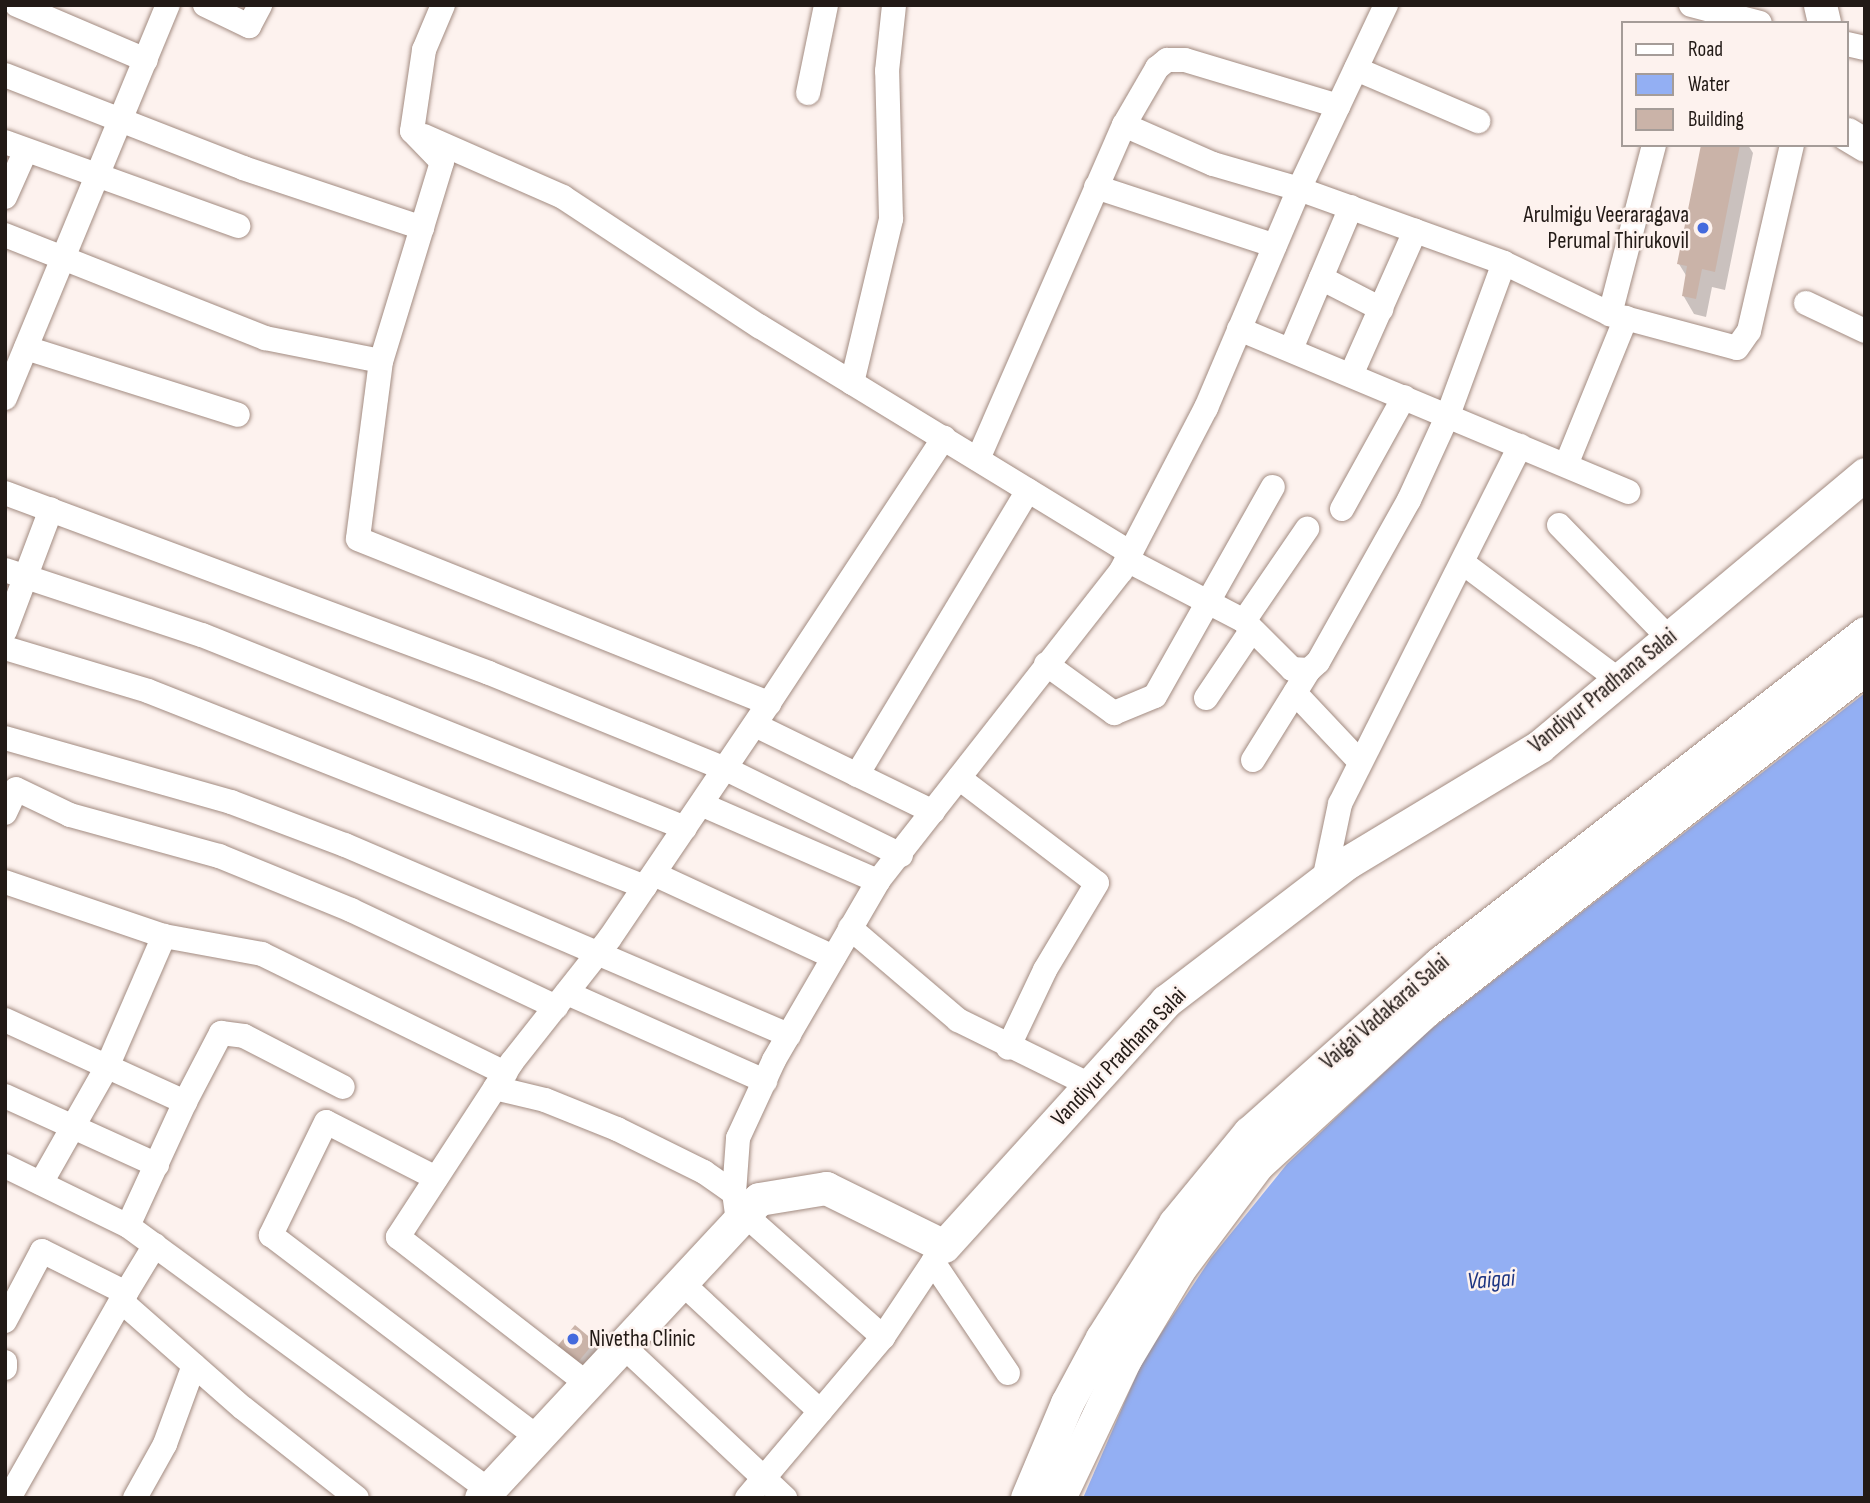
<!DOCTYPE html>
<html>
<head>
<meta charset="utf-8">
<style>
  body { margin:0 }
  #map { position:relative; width:1870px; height:1503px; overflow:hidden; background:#fdf2ee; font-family:"Sofia Sans Condensed",sans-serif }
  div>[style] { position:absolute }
  .water>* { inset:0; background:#93aff3 }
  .shadow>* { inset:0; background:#0003 }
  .building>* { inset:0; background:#cab3a8; transform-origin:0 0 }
  .roads { filter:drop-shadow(0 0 2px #a28b81) drop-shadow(0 0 2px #a28b81) }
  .street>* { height:24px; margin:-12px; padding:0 12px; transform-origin:12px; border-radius:12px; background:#fff }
  .secondary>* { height:33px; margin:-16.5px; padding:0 16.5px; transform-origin:16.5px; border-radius:16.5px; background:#fff }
  .dots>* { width:19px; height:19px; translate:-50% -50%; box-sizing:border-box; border:4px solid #fdf2ee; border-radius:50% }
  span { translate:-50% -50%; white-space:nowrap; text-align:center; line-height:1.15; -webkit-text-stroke:5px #fdf2ee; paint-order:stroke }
  .poi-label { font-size:23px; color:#221a16 }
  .right { translate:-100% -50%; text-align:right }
  .left { translate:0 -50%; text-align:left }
  .street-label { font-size:23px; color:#221a16 }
  .water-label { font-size:24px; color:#1e3683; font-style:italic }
  .frame { position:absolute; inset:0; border:7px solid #221a16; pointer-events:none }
  .legend { position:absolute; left:1621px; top:21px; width:228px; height:126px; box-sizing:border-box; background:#fdf2ee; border:2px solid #a59c98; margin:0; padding:9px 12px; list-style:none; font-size:21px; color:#221a16 }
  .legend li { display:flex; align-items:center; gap:14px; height:35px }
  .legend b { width:35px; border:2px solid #a59c98 }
</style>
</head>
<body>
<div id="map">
  <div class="water">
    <div style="clip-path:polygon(1865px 693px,1865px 1498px,1083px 1498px,1142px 1362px,1211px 1258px,1287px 1164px,1426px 1033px)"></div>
  </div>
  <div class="shadow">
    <div style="clip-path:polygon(1703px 145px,1748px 145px,1753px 153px,1725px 290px,1712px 287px,1706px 317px,1694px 314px,1683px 295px,1687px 277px,1679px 264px)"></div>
    <div style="clip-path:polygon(594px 1343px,599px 1352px,581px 1373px,562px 1357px)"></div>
  </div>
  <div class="building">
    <div style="clip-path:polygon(1701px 145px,1740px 145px,1715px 272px,1702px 269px,1696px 299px,1682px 296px,1687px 266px,1677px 264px)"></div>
    <div style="left:575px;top:1325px;width:26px;height:30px;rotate:40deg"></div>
  </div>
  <div class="roads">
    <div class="street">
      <div style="left:17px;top:5px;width:140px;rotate:23.1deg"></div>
      <div style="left:205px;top:5px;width:49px;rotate:25.5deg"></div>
      <div style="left:249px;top:26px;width:24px;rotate:-62deg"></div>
      <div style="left:443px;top:5px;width:49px;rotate:112.9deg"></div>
      <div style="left:424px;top:50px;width:82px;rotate:98.4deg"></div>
      <div style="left:412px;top:131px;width:43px;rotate:45.9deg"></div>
      <div style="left:442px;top:162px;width:208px;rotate:107deg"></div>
      <div style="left:381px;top:361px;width:179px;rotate:97.4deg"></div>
      <div style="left:358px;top:539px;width:443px;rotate:21.8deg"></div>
      <div style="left:769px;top:703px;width:285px;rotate:124.1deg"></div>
      <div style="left:609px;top:939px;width:157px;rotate:128.3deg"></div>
      <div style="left:512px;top:1062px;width:209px;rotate:123.1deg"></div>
      <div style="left:398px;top:1237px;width:238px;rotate:37.8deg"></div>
      <div style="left:1691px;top:5px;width:71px;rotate:14.6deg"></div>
      <div style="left:1847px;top:44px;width:18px;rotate:13deg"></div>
      <div style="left:1356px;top:69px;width:133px;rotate:23.1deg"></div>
      <div style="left:5px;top:75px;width:256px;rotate:21.3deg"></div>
      <div style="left:243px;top:168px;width:189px;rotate:18.5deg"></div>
      <div style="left:808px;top:93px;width:90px;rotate:-78.4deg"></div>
      <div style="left:1124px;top:125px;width:97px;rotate:23.7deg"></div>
      <div style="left:1213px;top:164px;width:90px;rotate:16.2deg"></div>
      <div style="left:1299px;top:189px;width:218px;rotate:19.8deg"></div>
      <div style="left:1504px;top:263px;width:118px;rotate:25.7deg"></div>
      <div style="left:424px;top:136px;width:152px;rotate:23.7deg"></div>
      <div style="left:563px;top:197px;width:235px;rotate:33.4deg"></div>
      <div style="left:759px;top:326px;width:436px;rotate:31.4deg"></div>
      <div style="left:5px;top:142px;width:248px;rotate:19.8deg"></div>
      <div style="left:1654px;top:145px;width:175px;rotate:104.6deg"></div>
      <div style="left:1610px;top:314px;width:131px;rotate:15deg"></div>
      <div style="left:1737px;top:348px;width:21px;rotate:-55deg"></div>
      <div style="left:1749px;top:331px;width:191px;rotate:-77deg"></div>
      <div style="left:1096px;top:187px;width:188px;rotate:18.2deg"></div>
      <div style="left:5px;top:197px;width:51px;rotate:-65.9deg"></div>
      <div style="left:5px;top:235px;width:280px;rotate:21.6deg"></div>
      <div style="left:265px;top:338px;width:118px;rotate:11.2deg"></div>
      <div style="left:1321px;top:278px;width:68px;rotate:27.3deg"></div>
      <div style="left:1806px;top:303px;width:65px;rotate:25.4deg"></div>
      <div style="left:1239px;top:329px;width:422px;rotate:22.7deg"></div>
      <div style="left:26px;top:348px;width:222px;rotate:17.5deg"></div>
      <div style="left:1291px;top:349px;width:154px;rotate:-67.1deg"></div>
      <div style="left:1351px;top:375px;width:158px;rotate:-66deg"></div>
      <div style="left:852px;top:383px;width:169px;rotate:-76.6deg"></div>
      <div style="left:891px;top:219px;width:148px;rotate:-91.5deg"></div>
      <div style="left:887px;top:71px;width:66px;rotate:-83.9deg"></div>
      <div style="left:5px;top:398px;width:425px;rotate:-67.5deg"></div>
      <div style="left:978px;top:459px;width:365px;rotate:-66.4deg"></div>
      <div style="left:1124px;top:125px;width:66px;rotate:-59.9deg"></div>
      <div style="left:1157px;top:68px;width:13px;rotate:-39deg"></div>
      <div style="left:1167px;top:60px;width:18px"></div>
      <div style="left:1185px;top:60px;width:160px;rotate:16.7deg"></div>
      <div style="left:1566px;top:465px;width:159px;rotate:-67.8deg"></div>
      <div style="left:5px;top:493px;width:516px;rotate:20.4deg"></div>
      <div style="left:489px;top:673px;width:256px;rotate:22.1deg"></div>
      <div style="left:726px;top:769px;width:195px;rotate:26.2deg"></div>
      <div style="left:1342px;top:509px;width:128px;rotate:-61deg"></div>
      <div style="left:1559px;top:525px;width:158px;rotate:45.8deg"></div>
      <div style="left:1127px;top:560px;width:132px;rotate:27.5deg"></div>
      <div style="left:1244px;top:621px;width:68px;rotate:45deg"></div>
      <div style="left:1292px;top:669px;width:17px;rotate:3deg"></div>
      <div style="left:1309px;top:670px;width:12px;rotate:-42deg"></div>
      <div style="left:1318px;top:662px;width:186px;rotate:-60.7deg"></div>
      <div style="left:1409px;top:500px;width:94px;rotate:-65.4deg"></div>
      <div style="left:1448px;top:415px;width:162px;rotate:-69.8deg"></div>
      <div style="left:1463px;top:563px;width:195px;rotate:36.9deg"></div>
      <div style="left:5px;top:570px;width:207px;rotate:18.3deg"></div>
      <div style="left:202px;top:635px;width:520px;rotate:21.78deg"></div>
      <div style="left:1244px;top:621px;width:112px;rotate:-55.6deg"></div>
      <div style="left:5px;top:631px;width:130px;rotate:-69.3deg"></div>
      <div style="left:5px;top:648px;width:149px;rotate:16.7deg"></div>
      <div style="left:148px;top:691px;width:534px;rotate:21.52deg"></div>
      <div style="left:1046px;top:664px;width:84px;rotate:35.8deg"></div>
      <div style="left:1114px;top:713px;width:44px;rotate:-22.5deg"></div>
      <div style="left:1155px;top:696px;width:240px;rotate:-60.6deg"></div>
      <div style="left:1295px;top:693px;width:95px;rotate:46.7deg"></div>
      <div style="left:1206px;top:698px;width:81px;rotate:-56.1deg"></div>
      <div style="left:769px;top:703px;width:318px;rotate:-56.6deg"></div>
      <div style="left:755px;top:725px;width:198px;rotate:26deg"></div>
      <div style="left:5px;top:738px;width:235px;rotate:15.8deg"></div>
      <div style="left:231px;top:802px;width:122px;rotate:20.7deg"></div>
      <div style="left:345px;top:845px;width:483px;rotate:23.2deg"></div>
      <div style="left:1253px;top:760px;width:106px;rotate:-58.1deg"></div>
      <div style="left:857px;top:775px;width:332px;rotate:-59deg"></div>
      <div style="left:959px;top:778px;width:173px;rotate:37.3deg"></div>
      <div style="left:1097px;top:883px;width:101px;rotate:120.9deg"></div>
      <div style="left:1045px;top:970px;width:86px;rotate:115.4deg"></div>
      <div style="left:703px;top:805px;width:191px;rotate:23.5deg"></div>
      <div style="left:5px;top:813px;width:26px;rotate:-65deg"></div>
      <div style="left:16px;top:789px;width:60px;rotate:25.7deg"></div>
      <div style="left:70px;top:815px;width:155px;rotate:15.4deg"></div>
      <div style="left:219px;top:856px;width:143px;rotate:22.2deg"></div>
      <div style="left:351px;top:910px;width:227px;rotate:25.3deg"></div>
      <div style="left:654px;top:874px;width:198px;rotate:24.8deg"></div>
      <div style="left:1324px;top:880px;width:78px;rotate:-78.1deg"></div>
      <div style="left:1340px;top:804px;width:401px;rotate:-63.3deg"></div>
      <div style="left:5px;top:882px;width:168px;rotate:18.8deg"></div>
      <div style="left:164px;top:936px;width:100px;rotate:10.4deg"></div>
      <div style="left:262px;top:954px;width:271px;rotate:26.1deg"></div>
      <div style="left:850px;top:928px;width:142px;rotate:40.4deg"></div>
      <div style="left:958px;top:1020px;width:147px;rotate:26.2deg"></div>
      <div style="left:567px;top:993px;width:217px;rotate:24deg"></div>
      <div style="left:5px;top:1020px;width:198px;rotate:24.5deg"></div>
      <div style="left:185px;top:1102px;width:136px;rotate:114.7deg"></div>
      <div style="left:128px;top:1226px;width:446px;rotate:36.2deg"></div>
      <div style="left:495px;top:1088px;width:51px;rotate:13.5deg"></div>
      <div style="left:545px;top:1100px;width:78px;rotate:21.9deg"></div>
      <div style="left:617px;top:1129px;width:97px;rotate:26.3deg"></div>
      <div style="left:704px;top:1172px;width:37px;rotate:35deg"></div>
      <div style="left:5px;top:1096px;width:167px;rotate:24.4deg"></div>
      <div style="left:185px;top:1102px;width:78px;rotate:-62.4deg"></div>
      <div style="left:221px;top:1033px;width:23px;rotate:7deg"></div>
      <div style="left:244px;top:1036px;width:111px;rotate:27.3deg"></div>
      <div style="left:5px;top:1166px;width:137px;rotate:26deg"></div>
      <div style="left:436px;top:1178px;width:123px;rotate:-153deg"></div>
      <div style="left:326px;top:1122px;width:126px;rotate:116deg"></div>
      <div style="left:271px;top:1235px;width:333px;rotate:37.2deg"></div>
      <div style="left:41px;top:1183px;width:133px;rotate:-60.4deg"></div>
      <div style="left:107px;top:1067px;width:143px;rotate:-66.5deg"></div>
      <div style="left:744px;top:1214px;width:186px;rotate:41.5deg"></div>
      <div style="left:883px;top:1337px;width:211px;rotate:130.2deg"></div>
      <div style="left:738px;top:1221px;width:28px;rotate:-98deg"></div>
      <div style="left:734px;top:1193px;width:55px;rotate:-85.8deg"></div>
      <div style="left:738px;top:1138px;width:86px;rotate:-65.2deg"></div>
      <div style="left:774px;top:1060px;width:207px;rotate:-59.8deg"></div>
      <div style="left:878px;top:881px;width:394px;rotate:-51.9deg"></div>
      <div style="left:1121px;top:571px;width:184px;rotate:-62.5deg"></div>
      <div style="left:1206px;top:408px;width:238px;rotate:-67deg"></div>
      <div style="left:1299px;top:189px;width:204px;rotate:-64.7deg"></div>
      <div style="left:155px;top:1245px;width:66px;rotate:121.3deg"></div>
      <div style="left:121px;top:1301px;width:162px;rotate:41.3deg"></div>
      <div style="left:243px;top:1408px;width:145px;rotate:38.3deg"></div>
      <div style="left:933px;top:1262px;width:134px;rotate:56deg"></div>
      <div style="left:681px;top:1282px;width:190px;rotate:42.9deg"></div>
      <div style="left:5px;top:1321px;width:79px;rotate:-62.1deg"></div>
      <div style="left:42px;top:1251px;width:94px;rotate:26.6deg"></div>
      <div style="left:883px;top:1337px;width:105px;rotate:-56.3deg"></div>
      <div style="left:622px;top:1345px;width:224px;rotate:43.2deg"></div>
      <div style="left:5px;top:1362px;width:6px;rotate:90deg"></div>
      <div style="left:9px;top:1498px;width:227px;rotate:-60.4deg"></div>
      <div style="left:135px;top:1498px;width:62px;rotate:-60.9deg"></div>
      <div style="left:165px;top:1444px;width:84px;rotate:-69.8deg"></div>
    </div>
    <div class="secondary">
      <div style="left:1820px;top:5px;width:18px;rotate:77deg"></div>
      <div style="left:1847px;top:134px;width:21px;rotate:31deg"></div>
      <div style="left:481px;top:1498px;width:408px;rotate:-47.1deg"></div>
      <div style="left:759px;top:1199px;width:68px;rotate:-9.3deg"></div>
      <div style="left:826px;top:1188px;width:131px;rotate:26.2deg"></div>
      <div style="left:944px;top:1246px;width:331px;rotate:-47.8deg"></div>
      <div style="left:1166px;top:1001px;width:229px;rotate:-37.4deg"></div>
      <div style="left:1348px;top:862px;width:224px;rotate:-31.1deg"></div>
      <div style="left:1540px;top:746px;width:424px;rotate:-39.9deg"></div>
      <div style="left:1027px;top:1498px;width:103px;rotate:-67.2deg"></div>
      <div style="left:1067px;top:1403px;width:74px;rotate:-61.7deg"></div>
      <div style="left:1102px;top:1338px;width:136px;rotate:-57.6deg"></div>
      <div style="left:1175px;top:1223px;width:117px;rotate:-50.6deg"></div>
      <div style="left:1249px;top:1133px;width:256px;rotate:-41.7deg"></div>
      <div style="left:1440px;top:963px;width:538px;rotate:-37.83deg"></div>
      <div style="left:1059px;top:1498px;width:154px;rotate:-64.6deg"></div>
      <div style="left:1125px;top:1359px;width:105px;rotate:-59deg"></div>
      <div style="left:1179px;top:1269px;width:130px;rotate:-53.1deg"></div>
      <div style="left:1257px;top:1165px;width:228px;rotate:-42.5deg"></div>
      <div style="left:1425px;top:1011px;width:558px;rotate:-37.94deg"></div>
    </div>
  </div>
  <div class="dots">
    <div style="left:1703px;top:228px;background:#446add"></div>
    <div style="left:573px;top:1339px;background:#446add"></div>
  </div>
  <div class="poi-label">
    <span class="right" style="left:1689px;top:228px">Arulmigu Veeraragava<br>Perumal Thirukovil</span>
    <span class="left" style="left:589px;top:1339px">Nivetha Clinic</span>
  </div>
  <div class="street-label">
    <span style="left:1603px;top:691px;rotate:-39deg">Vandiyur Pradhana Salai</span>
    <span style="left:1385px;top:1012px;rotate:-41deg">Vaigai Vadakarai Salai</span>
    <span style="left:1119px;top:1057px;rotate:-46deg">Vandiyur Pradhana Salai</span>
  </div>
  <div class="water-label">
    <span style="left:1491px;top:1280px;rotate:-4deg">Vaigai</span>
  </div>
  <div class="frame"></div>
  <ul class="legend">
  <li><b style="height:9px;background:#fff"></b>Road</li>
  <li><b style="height:19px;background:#93aff3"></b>Water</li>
  <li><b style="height:19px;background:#cab3a8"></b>Building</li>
  </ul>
</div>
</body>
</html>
